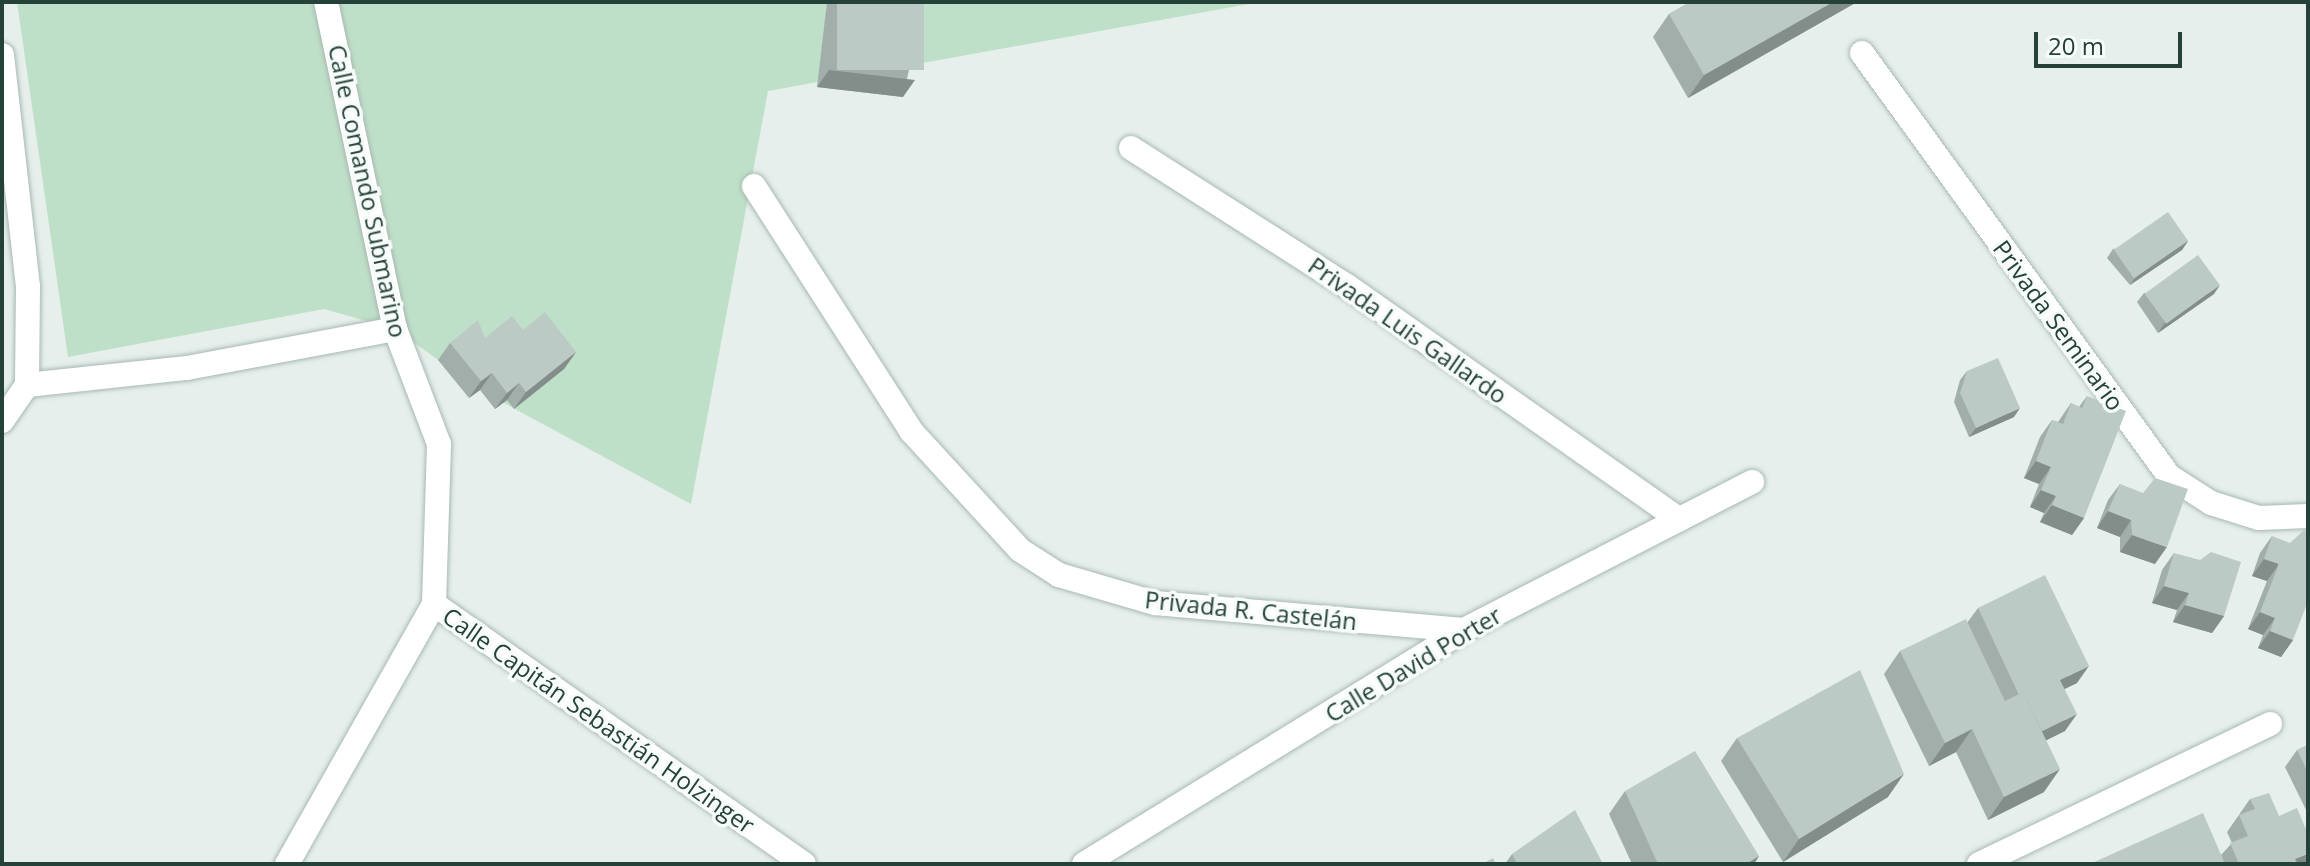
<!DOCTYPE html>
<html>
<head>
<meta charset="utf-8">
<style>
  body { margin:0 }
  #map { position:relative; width:2310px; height:866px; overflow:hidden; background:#e6efeb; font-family:"Open Sans",sans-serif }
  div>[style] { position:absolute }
  .green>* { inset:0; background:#bfe0c8 }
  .roads { filter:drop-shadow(0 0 2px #a8b8b2) drop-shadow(0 0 2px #a8b8b2) }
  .street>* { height:24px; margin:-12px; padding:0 12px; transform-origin:12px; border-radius:12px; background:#fff }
  .wall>* { inset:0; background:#a1aea9 }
  .shaded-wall>* { inset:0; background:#838d89 }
  .building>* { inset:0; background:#bbcac4; transform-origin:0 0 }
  span { translate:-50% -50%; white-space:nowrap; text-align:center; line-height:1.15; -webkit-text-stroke:7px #f7fbf9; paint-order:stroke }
  .street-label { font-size:24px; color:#24423a }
  .frame { position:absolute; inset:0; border:4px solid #24423a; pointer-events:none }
  .scale { position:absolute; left:2034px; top:32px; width:148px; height:36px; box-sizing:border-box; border:4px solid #24423a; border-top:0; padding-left:10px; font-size:24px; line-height:28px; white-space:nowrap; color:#24423a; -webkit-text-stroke:6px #f7fbf9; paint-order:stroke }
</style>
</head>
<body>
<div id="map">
  <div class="green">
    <div style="clip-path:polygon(17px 2px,1260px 2px,768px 91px,691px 504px,480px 390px,395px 329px,324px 309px,68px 357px)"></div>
  </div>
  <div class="roads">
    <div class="street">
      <div style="left:1862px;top:53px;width:523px;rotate:54.03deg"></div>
      <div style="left:2169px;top:476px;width:50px;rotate:32.7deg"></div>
      <div style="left:2211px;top:503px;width:50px;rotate:17.4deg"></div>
      <div style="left:2259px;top:518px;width:49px;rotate:-2.3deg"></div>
      <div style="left:2px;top:55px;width:233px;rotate:83.6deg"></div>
      <div style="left:28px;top:287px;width:98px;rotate:90.6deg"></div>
      <div style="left:27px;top:385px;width:44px;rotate:124.8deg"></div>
      <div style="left:1131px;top:148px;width:256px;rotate:32.6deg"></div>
      <div style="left:1347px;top:286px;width:406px;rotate:35.1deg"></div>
      <div style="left:754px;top:186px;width:291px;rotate:57.3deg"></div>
      <div style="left:911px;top:431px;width:161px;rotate:47.5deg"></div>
      <div style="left:1020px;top:550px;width:46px;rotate:32.7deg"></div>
      <div style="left:1059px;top:575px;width:100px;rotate:16.3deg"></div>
      <div style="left:1155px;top:603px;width:310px;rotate:5deg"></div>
      <div style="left:27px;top:385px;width:161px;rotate:-6.1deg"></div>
      <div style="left:187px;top:368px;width:212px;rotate:-10.6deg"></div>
      <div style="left:434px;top:604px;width:452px;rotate:35.1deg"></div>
      <div style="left:287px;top:864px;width:299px;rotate:-60.5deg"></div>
      <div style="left:434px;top:604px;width:160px;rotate:-88.2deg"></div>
      <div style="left:439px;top:444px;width:123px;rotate:-110.9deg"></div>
      <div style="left:395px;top:329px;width:334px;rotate:-101.9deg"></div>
      <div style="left:1084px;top:864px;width:446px;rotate:-31.6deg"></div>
      <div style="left:1464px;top:630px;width:324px;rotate:-27.2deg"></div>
      <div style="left:1979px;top:864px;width:323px;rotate:-25.7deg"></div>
    </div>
  </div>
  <div class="wall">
    <div style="clip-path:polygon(827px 2px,924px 2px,903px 97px,817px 87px)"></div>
    <div style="clip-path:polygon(1690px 2px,1857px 2px,1688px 98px,1653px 37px,1669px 14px)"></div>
    <div style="clip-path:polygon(2188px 241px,2182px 250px,2130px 285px,2107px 258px,2113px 249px)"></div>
    <div style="clip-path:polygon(2144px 293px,2214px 294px,2158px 333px,2137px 302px)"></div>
    <div style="clip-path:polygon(523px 330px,576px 352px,564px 369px,514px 409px,507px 400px,495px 409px,480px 390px,469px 398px,438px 360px,450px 343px,485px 338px)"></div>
    <div style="clip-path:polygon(1967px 371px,2014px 417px,1969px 437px,1954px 402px,1960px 380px)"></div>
    <div style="clip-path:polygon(2087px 396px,2084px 518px,2072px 535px,2040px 522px,2044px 513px,2030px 507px,2039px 484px,2024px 478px,2040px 437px,2052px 420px,2058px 422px,2071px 403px,2079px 407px)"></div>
    <div style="clip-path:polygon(2120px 484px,2155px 564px,2120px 552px,2120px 537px,2097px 528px,2108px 500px)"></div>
    <div style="clip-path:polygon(2272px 536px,2293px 640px,2281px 657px,2258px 648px,2263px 635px,2248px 629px,2267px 581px,2252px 576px,2260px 553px)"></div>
    <div style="clip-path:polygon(2174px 553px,2224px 616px,2212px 633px,2173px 622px,2177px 610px,2152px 603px,2162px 570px)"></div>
    <div style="clip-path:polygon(1978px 608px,2077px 683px,2065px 689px,2065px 731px,2046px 740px,2044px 792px,1988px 820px,1956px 752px,1929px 766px,1884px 674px,1900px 651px,1967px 623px)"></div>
    <div style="clip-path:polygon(1737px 738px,1888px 797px,1783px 862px,1721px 761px)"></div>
    <div style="clip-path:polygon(2308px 745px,2308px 814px,2285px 767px,2297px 750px)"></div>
    <div style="clip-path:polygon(1625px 791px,1759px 856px,1754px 864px,1632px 864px,1609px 814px)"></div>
    <div style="clip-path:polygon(2250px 799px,2308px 834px,2308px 861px,2306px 864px,2090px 864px,2221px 855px,2232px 843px,2227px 832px)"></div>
    <div style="clip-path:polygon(1512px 854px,1603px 864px,1505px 864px)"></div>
  </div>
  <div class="shaded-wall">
    <div style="clip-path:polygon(1833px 2px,1857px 2px,1688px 98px,1704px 75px)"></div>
    <div style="clip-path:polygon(829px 70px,915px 80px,903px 97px,817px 87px)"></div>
    <div style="clip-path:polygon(2188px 241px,2182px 250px,2130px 285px,2136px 276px)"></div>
    <div style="clip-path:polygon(2220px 285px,2214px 294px,2158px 333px,2164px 324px)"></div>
    <div style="clip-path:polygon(576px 352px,564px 369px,514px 409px,526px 392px)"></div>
    <div style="clip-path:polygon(492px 373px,480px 390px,469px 398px,481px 381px)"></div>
    <div style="clip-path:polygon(519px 383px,507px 400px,495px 409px,507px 393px)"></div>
    <div style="clip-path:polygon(2020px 408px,2014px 417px,1969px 437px,1976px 428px)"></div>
    <div style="clip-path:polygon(2036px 461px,2051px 467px,2039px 484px,2024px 478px)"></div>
    <div style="clip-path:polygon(2041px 490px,2056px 496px,2044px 513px,2030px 507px)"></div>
    <div style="clip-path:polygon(2052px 505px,2084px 518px,2072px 535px,2040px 522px)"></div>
    <div style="clip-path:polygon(2108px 511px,2131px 520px,2120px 537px,2097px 528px)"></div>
    <div style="clip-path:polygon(2132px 535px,2167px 547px,2155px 564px,2120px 552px)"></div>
    <div style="clip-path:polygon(2264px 559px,2279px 564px,2267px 581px,2252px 576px)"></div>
    <div style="clip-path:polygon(2164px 586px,2189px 593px,2177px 610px,2152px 603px)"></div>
    <div style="clip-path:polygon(2185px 605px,2224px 616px,2212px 633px,2173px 622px)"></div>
    <div style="clip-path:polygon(2260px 612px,2275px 618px,2263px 635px,2248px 629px)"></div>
    <div style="clip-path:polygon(2270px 631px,2293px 640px,2281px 657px,2258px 648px)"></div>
    <div style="clip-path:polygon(2089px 666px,2077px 683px,2049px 696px,2060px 680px)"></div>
    <div style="clip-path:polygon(2077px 714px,2065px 731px,2025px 751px,2037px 734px)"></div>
    <div style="clip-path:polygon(1972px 729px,1956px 752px,1929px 766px,1945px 743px)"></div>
    <div style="clip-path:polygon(2060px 769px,2044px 792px,1988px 820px,2004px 797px)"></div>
    <div style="clip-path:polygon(1904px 774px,1888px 797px,1783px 862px,1799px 839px)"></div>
    <div style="clip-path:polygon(2308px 854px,2308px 861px,2306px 864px,2292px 864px,2295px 859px)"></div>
    <div style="clip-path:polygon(1759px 856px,1754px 864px,1746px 864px)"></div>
  </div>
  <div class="building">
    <div style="left:837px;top:2px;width:87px;height:68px"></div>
    <div style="clip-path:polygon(1690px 2px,1833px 2px,1704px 75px,1669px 14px)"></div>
    <div style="left:2168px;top:212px;width:35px;height:66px;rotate:55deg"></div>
    <div style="left:2198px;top:255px;width:37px;height:66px;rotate:54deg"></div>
    <div style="clip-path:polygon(545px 312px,576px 352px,526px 392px,519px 383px,507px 393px,492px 373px,481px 381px,450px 343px,478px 320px,485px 338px,512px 316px,523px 330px)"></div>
    <div style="clip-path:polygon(1998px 358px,2020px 408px,1976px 428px,1960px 393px,1967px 371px)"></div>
    <div style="clip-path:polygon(2087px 396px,2126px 411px,2084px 518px,2052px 505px,2056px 496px,2041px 490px,2051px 467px,2036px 461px,2052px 420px,2063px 424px,2071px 403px,2082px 408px)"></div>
    <div style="clip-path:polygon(2155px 478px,2188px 489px,2167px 547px,2132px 535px,2131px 520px,2108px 511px,2120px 484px,2143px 493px)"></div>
    <div style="clip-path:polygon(2304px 530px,2308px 532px,2308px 601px,2293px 640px,2270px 631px,2275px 618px,2260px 612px,2279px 564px,2264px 559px,2272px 536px,2290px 543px)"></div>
    <div style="clip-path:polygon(2211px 552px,2241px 562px,2224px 616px,2185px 605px,2189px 593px,2164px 586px,2174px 553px,2200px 560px)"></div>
    <div style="clip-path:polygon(2045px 575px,2089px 666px,2060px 680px,2077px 714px,2042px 731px,2023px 692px,2019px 695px,1978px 608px)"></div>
    <div style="clip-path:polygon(1966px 619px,2005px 701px,2023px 692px,2060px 769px,2004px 797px,1972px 729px,1945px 743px,1900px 651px)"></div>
    <div style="clip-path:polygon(1860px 670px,1904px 774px,1799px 839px,1737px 738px)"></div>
    <div style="clip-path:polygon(2308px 745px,2308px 773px,2297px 750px)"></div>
    <div style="clip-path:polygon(1695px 751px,1759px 856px,1746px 864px,1658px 864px,1625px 791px)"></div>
    <div style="clip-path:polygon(2269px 793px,2279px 816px,2297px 808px,2308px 834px,2308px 854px,2295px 859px,2298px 864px,2239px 864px,2230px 843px,2248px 836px,2239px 815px,2255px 809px,2250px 799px)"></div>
    <div style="clip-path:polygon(1575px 810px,1603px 864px,1517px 864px,1512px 854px)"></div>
    <div style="clip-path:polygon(2203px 813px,2225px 864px,2090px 864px)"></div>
    <div style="clip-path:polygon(1493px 858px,1496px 864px,1482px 864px)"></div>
  </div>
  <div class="street-label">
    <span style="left:368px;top:191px;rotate:78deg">Calle Comando Submarino</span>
    <span style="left:2059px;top:325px;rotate:54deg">Privada Seminario</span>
    <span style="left:1408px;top:330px;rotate:35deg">Privada Luis Gallardo</span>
    <span style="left:1251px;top:610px;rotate:6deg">Privada R. Castelán</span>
    <span style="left:1413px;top:664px;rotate:-31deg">Calle David Porter</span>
    <span style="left:599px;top:720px;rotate:35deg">Calle Capitán Sebastián Holzinger</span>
  </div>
  <div class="frame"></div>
  <div class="scale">20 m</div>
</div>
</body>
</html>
